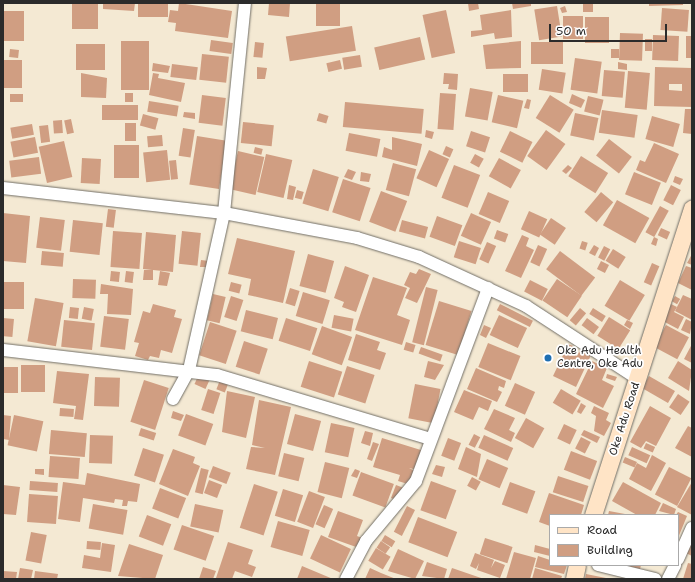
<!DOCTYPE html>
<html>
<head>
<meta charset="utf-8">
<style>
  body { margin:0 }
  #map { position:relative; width:695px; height:582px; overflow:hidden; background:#f4e9d3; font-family:"Shantell Sans",sans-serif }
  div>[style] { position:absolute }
  .building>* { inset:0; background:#d09e82; transform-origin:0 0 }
  .roads { filter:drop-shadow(0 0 1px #716e66) drop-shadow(0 0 1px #716e66) }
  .street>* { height:12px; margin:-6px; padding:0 6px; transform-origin:6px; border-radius:6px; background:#fff }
  .secondary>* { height:17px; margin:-8.5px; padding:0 8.5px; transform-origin:8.5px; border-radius:8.5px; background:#ffe4c6 }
  .dots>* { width:11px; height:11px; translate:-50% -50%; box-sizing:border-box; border:2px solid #fff; border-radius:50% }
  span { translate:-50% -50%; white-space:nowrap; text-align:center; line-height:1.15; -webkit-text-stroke:3.5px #fff; paint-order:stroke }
  .poi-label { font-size:11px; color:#2b2b2b }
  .left { translate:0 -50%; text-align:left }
  .street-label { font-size:11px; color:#2b2b2b }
  .frame { position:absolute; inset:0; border:4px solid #2b2b2b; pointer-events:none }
  .legend { position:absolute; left:549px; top:514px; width:130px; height:52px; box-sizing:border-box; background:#fff; border:1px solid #aaa; margin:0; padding:5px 7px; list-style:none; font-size:12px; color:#2b2b2b }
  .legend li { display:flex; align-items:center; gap:8px; height:20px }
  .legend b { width:20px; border:1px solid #aaa }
  .scale { position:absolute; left:549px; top:24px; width:118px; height:18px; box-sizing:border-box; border:2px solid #2b2b2b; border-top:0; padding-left:5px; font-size:12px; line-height:14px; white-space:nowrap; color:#2b2b2b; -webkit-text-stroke:3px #fff; paint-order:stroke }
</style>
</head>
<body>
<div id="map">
  <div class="building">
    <div style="left:72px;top:3px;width:26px;height:26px"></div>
    <div style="clip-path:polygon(103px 3px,135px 3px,134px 11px,103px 9px)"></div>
    <div style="left:138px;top:3px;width:30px;height:14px"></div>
    <div style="clip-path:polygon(179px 3px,232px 11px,228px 38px,175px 31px,176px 23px,168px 22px,170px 10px,178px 11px)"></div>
    <div style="clip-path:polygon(269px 3px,290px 3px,289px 17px,268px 15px)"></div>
    <div style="left:316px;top:3px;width:24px;height:23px"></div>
    <div style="clip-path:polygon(468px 3px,478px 3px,479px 9px,469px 11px)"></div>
    <div style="clip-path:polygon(512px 3px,531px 3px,531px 6px,513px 9px)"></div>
    <div style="left:583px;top:3px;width:10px;height:9px"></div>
    <div style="clip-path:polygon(649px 3px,683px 3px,683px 5px,649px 6px)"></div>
    <div style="left:557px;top:6px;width:31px;height:23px;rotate:81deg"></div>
    <div style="clip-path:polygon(565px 6px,567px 12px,562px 13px,560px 8px)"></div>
    <div style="left:662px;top:8px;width:27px;height:22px;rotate:4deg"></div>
    <div style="left:446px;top:10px;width:44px;height:24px;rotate:78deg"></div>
    <div style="clip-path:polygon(511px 10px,512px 37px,495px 39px,494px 33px,471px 37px,471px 31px,482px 30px,480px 15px)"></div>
    <div style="left:3px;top:11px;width:21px;height:30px"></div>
    <div style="left:563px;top:16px;width:20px;height:23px"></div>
    <div style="left:585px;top:17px;width:24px;height:26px"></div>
    <div style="left:352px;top:26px;width:25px;height:67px;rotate:81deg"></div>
    <div style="left:620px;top:33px;width:23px;height:27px;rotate:2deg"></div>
    <div style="left:653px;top:35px;width:26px;height:25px;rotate:2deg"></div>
    <div style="clip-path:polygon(686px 36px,692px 36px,692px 67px,691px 58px,686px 58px)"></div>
    <div style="left:420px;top:37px;width:23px;height:47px;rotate:77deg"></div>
    <div style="left:645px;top:39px;width:7px;height:12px"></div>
    <div style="left:211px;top:40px;width:22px;height:11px;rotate:8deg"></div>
    <div style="left:121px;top:41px;width:28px;height:49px"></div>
    <div style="clip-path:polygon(521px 41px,521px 68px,486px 69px,483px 45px)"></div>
    <div style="left:255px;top:42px;width:9px;height:15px;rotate:6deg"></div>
    <div style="left:531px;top:42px;width:32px;height:22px"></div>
    <div style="left:76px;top:44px;width:29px;height:26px"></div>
    <div style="left:10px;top:49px;width:9px;height:8px;rotate:6deg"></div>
    <div style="left:611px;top:49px;width:8px;height:9px"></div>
    <div style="left:202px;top:54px;width:27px;height:26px;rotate:6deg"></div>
    <div style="left:360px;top:55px;width:12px;height:18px;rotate:81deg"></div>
    <div style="left:575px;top:58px;width:27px;height:32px;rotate:8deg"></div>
    <div style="left:3px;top:60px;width:19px;height:28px"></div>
    <div style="left:340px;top:60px;width:9px;height:14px;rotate:77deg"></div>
    <div style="clip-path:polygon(618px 62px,627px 64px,627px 70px,618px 69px)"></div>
    <div style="clip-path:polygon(153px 63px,170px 66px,168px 73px,152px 71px)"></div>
    <div style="left:172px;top:64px;width:26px;height:13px;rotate:7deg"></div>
    <div style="clip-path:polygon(257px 67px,267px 68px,265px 79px,257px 79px)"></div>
    <div style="clip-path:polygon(evenodd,655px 67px,692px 68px,692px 107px,654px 106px,655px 67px,669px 84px,682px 84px,682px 91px,669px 90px,669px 84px)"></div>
    <div style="left:542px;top:69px;width:24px;height:21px;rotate:9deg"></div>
    <div style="left:604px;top:70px;width:21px;height:26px;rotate:5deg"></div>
    <div style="left:628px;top:71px;width:22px;height:37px;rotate:5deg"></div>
    <div style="clip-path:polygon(81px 73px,107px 78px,106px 98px,81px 97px)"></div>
    <div style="clip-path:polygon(153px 73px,159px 74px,158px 78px,185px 83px,181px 102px,149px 95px)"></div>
    <div style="clip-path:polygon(444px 73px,458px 74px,457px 90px,448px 89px,449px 84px,443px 84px)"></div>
    <div style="left:503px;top:74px;width:25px;height:18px"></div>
    <div style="left:470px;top:88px;width:23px;height:29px;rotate:10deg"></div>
    <div style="left:125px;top:93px;width:8px;height:9px"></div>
    <div style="left:440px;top:93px;width:16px;height:36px;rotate:4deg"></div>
    <div style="left:10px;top:94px;width:13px;height:8px"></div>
    <div style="clip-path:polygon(572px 94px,585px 100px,581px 108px,569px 103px)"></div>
    <div style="left:202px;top:95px;width:24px;height:28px;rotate:7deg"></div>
    <div style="left:498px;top:95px;width:26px;height:28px;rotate:13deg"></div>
    <div style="left:550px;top:95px;width:28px;height:27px;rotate:32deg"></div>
    <div style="left:588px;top:96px;width:16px;height:16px;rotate:14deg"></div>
    <div style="clip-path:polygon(527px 99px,531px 100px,529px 109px,524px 108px)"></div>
    <div style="left:149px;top:101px;width:30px;height:11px;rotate:9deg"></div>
    <div style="left:345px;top:102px;width:79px;height:25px;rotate:5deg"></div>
    <div style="left:102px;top:105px;width:36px;height:15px"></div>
    <div style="clip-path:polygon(685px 109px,692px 109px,692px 134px,683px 133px)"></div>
    <div style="left:602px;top:110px;width:36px;height:23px;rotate:8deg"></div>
    <div style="clip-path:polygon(184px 112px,195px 113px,195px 119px,183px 117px)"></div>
    <div style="left:319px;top:113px;width:10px;height:8px;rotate:17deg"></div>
    <div style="left:575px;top:113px;width:24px;height:23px;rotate:12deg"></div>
    <div style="left:143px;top:114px;width:16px;height:12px;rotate:15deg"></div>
    <div style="left:652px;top:116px;width:29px;height:24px;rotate:16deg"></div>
    <div style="left:71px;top:119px;width:14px;height:7px;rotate:78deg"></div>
    <div style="left:62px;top:120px;width:13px;height:9px;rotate:86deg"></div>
    <div style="left:243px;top:122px;width:31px;height:21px;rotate:6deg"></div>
    <div style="left:125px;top:123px;width:11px;height:18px"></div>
    <div style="left:32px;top:124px;width:11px;height:22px;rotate:80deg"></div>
    <div style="left:48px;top:125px;width:17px;height:9px;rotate:83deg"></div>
    <div style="left:183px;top:128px;width:12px;height:28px;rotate:9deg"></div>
    <div style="clip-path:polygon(426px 130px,434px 132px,432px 139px,425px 137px)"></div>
    <div style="left:546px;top:130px;width:24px;height:32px;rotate:36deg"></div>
    <div style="left:471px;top:131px;width:20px;height:16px;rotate:18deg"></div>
    <div style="left:510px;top:131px;width:25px;height:23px;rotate:26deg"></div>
    <div style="left:349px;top:133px;width:32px;height:18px;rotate:11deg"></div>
    <div style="left:162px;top:135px;width:11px;height:15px;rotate:85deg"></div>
    <div style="left:197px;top:136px;width:30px;height:49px;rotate:9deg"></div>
    <div style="left:35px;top:137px;width:16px;height:25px;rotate:79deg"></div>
    <div style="clip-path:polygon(392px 137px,422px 144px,417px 166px,382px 157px,384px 147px,392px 150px)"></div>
    <div style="left:609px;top:139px;width:29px;height:21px;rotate:38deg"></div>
    <div style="left:64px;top:141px;width:37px;height:26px;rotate:77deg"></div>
    <div style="clip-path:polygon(654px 143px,679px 154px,666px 183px,636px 170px,640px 160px,645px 162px)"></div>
    <div style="left:114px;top:145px;width:25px;height:33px"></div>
    <div style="left:446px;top:146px;width:8px;height:9px;rotate:23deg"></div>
    <div style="left:255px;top:147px;width:8px;height:6px;rotate:14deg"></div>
    <div style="left:167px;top:150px;width:30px;height:24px;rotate:84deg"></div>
    <div style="left:429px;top:150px;width:22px;height:31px;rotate:24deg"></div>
    <div style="left:238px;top:151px;width:27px;height:39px;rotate:13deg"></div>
    <div style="left:266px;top:154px;width:27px;height:39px;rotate:13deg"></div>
    <div style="left:475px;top:154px;width:10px;height:10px;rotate:29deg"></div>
    <div style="left:581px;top:156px;width:32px;height:24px;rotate:32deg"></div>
    <div style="left:39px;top:157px;width:17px;height:30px;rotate:83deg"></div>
    <div style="left:82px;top:158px;width:19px;height:25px;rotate:3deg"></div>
    <div style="left:499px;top:158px;width:25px;height:21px;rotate:29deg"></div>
    <div style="left:176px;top:160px;width:19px;height:7px;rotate:84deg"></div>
    <div style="left:393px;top:163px;width:24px;height:28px;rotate:15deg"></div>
    <div style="left:454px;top:165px;width:28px;height:35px;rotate:21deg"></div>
    <div style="clip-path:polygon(568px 165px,572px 168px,566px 174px,562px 171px)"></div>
    <div style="left:313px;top:169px;width:27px;height:36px;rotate:17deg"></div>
    <div style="clip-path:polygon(348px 169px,356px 172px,352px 180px,344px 177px)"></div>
    <div style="clip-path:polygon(361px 172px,371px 174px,369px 182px,360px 181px)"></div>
    <div style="left:634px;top:172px;width:29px;height:24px;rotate:22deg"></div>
    <div style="clip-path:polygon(675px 176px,683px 179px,680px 185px,673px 182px)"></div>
    <div style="left:343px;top:179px;width:29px;height:35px;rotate:18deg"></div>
    <div style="clip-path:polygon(289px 185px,296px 187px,293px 200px,287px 199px)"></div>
    <div style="left:671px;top:185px;width:11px;height:17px;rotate:27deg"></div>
    <div style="left:297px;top:190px;width:7px;height:8px;rotate:16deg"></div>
    <div style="left:381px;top:191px;width:28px;height:33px;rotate:21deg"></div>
    <div style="left:488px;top:192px;width:23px;height:24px;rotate:23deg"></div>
    <div style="left:601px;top:192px;width:16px;height:26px;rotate:40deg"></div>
    <div style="left:617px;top:200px;width:37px;height:29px;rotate:29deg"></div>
    <div style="left:660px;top:206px;width:10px;height:30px;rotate:29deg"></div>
    <div style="left:108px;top:209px;width:8px;height:18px;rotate:7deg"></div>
    <div style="left:529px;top:211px;width:20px;height:20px;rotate:24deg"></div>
    <div style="clip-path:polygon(3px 213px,30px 216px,26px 263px,3px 261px)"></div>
    <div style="left:471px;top:213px;width:22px;height:25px;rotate:24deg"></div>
    <div style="left:437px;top:216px;width:27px;height:22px;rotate:20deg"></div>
    <div style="left:40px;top:217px;width:25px;height:31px;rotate:7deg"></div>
    <div style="left:551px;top:218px;width:18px;height:20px;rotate:34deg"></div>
    <div style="left:73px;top:220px;width:30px;height:32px;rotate:6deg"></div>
    <div style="left:402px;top:220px;width:27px;height:12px;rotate:15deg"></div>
    <div style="left:661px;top:228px;width:10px;height:8px;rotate:24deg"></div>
    <div style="left:497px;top:230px;width:12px;height:9px;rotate:20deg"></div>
    <div style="left:113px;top:231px;width:29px;height:36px;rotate:4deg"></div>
    <div style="left:182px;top:231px;width:19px;height:33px;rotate:6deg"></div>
    <div style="clip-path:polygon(146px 232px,176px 235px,173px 272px,153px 270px,153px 280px,143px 280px,144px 270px,152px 270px,143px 269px)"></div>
    <div style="clip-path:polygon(522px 235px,529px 238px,526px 246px,534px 250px,521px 278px,505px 271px)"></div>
    <div style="clip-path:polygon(654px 237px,658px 239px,656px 246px,651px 244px)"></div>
    <div style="clip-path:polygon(237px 238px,295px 251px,283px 303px,248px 295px,251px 279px,228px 274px)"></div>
    <div style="left:459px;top:241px;width:23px;height:17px;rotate:18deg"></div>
    <div style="left:582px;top:241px;width:6px;height:8px;rotate:18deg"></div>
    <div style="left:487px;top:242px;width:10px;height:19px;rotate:24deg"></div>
    <div style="left:538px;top:245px;width:10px;height:19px;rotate:24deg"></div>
    <div style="clip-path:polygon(594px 245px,599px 248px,595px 256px,589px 253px)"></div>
    <div style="left:604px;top:246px;width:7px;height:13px;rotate:27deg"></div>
    <div style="left:613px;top:249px;width:15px;height:14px;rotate:32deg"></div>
    <div style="left:42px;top:251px;width:22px;height:14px;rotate:5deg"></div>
    <div style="left:560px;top:251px;width:44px;height:23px;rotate:37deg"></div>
    <div style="left:308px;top:254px;width:27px;height:33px;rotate:15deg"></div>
    <div style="clip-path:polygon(692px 254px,692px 265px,687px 263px)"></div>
    <div style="clip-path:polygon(201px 260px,209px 261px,209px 267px,200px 267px)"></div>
    <div style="left:601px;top:261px;width:9px;height:9px;rotate:27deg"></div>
    <div style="left:652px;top:263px;width:8px;height:21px;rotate:23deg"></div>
    <div style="clip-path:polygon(345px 266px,369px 275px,356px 312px,342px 307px,344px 302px,334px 298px)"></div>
    <div style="clip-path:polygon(686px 266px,692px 268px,692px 290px,678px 283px)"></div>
    <div style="clip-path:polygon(419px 269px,431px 274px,417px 303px,405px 298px,410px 288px,404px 285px,410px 272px,416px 274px)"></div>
    <div style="left:111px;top:271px;width:9px;height:10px;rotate:6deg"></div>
    <div style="left:126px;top:271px;width:8px;height:11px;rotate:7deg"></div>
    <div style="clip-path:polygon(160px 271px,170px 273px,167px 286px,158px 285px)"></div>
    <div style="clip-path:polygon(373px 277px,407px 288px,397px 315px,410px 320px,402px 345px,355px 330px)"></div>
    <div style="left:73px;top:279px;width:23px;height:19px;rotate:2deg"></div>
    <div style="left:557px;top:279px;width:30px;height:26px;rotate:34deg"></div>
    <div style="left:530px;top:280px;width:20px;height:13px;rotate:27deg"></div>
    <div style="left:620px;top:280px;width:29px;height:30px;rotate:31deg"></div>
    <div style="left:24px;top:282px;width:27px;height:21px;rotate:90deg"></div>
    <div style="left:231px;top:282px;width:11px;height:9px;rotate:15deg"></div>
    <div style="clip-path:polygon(101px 284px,133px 289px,131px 315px,107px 314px,108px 294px,100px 294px)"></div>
    <div style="left:426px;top:287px;width:12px;height:57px;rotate:14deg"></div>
    <div style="left:290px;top:288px;width:10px;height:16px;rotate:17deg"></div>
    <div style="left:303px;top:292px;width:28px;height:25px;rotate:17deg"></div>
    <div style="left:213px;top:294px;width:13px;height:27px;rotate:13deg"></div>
    <div style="clip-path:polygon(683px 295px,692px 299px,692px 320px,675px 311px)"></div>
    <div style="left:231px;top:296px;width:13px;height:22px;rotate:18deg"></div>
    <div style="left:675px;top:296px;width:6px;height:6px;rotate:31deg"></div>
    <div style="left:35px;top:298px;width:29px;height:44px;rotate:10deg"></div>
    <div style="left:439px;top:301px;width:34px;height:46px;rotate:17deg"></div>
    <div style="clip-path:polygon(669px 303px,677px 307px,674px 312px,684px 317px,678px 329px,661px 320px)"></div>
    <div style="clip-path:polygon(153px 304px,176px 310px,174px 317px,182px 319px,172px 353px,161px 350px,159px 358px,150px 356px,148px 360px,135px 356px,139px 343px,134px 342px,143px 311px,150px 313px)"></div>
    <div style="left:500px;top:304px;width:37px;height:7px;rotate:27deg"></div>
    <div style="left:70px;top:307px;width:9px;height:11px;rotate:6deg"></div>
    <div style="left:84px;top:307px;width:10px;height:12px;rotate:11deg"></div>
    <div style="left:580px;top:308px;width:8px;height:16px;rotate:40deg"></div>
    <div style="left:593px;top:308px;width:15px;height:7px;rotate:32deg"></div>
    <div style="left:246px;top:310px;width:33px;height:22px;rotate:14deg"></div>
    <div style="left:334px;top:315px;width:20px;height:13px;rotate:11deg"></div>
    <div style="left:499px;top:315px;width:31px;height:22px;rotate:25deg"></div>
    <div style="left:104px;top:316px;width:25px;height:31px;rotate:7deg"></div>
    <div style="left:609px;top:317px;width:25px;height:22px;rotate:32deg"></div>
    <div style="left:3px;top:318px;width:11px;height:18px;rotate:5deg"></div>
    <div style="left:286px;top:318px;width:33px;height:24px;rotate:18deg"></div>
    <div style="left:587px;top:318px;width:15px;height:9px;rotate:37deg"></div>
    <div style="clip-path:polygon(686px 319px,692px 322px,690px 334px,681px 330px)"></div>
    <div style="left:64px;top:320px;width:31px;height:27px;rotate:6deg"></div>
    <div style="clip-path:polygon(627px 320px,633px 323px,630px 329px,624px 325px)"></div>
    <div style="left:210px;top:322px;width:28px;height:35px;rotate:18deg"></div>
    <div style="clip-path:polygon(484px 325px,491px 328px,486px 338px,480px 335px)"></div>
    <div style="left:666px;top:325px;width:26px;height:25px;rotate:28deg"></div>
    <div style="left:322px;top:326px;width:32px;height:30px;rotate:20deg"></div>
    <div style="clip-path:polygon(356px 334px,380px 342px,377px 350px,386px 353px,380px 370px,348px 360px)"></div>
    <div style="left:244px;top:341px;width:25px;height:27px;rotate:18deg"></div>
    <div style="left:406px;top:342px;width:10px;height:8px;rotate:17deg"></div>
    <div style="left:488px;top:343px;width:35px;height:26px;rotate:22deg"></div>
    <div style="left:567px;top:344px;width:6px;height:5px;rotate:18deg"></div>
    <div style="clip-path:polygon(692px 344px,692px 363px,684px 359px)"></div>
    <div style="left:421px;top:347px;width:23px;height:7px;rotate:20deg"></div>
    <div style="clip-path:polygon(580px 350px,591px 355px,576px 387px,553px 376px,565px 351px,577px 356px)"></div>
    <div style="left:309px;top:361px;width:35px;height:27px;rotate:18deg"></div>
    <div style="clip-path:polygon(428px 361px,444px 365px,435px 380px,424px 377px)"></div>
    <div style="clip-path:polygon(592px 361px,607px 368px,602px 380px,614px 386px,603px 408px,576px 394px)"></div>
    <div style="clip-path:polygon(678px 361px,692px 370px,689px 391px,668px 378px)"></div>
    <div style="left:21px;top:365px;width:24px;height:27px"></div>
    <div style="left:347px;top:366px;width:29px;height:30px;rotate:18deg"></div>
    <div style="left:3px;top:367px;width:15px;height:26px"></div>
    <div style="clip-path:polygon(476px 368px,506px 381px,504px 388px,499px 386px,498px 390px,502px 392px,497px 402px,467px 389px)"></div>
    <div style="clip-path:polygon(57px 371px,89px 374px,83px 420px,74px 419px,76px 406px,53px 403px)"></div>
    <div style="left:199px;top:374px;width:12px;height:11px;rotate:24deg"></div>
    <div style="clip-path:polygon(607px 374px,617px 377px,615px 381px,606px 378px)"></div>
    <div style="left:649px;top:376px;width:30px;height:14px;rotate:30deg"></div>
    <div style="left:95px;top:377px;width:25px;height:29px;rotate:2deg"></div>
    <div style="left:144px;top:380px;width:26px;height:44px;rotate:18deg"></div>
    <div style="left:220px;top:380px;width:9px;height:10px;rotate:21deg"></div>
    <div style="left:515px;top:383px;width:22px;height:25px;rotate:24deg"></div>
    <div style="left:415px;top:384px;width:26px;height:35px;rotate:11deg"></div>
    <div style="left:208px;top:389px;width:13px;height:22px;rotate:18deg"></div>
    <div style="left:561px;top:389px;width:23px;height:16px;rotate:31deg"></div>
    <div style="clip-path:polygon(464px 390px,492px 401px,488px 411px,479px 407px,473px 420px,454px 412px)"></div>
    <div style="clip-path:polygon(227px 391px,255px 397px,246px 438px,222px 432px)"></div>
    <div style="left:678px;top:394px;width:14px;height:16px;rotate:34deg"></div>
    <div style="clip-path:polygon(259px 400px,291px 407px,275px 475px,246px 469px,251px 447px,265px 448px,252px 445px)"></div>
    <div style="clip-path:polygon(581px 403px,586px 406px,581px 414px,577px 412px)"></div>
    <div style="clip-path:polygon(594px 406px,609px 413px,606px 420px,611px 423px,604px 436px,594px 431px,596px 416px,591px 413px)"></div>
    <div style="clip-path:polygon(650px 406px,671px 418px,656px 446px,646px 441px,641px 448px,630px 442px)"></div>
    <div style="left:60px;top:408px;width:14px;height:8px;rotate:4deg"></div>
    <div style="clip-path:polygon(494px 409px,515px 418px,509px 430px,515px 433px,511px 442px,484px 429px)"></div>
    <div style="clip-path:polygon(173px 411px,184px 415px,181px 421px,171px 418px)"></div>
    <div style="left:186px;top:414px;width:29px;height:23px;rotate:20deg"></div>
    <div style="left:295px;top:414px;width:27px;height:31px;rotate:15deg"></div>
    <div style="clip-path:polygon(3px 415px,11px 416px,9px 440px,3px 439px)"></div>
    <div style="left:14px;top:415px;width:30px;height:31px;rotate:12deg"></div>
    <div style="left:526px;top:418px;width:21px;height:23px;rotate:29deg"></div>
    <div style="left:331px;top:423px;width:24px;height:30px;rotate:12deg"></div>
    <div style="left:564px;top:424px;width:14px;height:16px;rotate:25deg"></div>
    <div style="clip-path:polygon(688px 426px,692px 428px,692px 457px,675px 448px)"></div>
    <div style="left:141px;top:428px;width:16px;height:8px;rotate:18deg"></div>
    <div style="left:51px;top:430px;width:36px;height:24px;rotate:5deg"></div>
    <div style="clip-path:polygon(584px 430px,600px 437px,597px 443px,581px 435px)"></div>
    <div style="clip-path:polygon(365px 431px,373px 433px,370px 446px,361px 443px)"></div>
    <div style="left:474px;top:434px;width:7px;height:12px;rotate:27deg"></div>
    <div style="left:90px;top:435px;width:23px;height:28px;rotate:2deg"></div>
    <div style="left:484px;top:435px;width:32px;height:14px;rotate:24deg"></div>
    <div style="left:581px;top:437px;width:11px;height:13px;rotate:27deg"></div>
    <div style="clip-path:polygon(382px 438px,424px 451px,418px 470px,409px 468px,415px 471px,411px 485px,398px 481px,400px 475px,373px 467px)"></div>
    <div style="left:448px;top:438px;width:14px;height:19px;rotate:21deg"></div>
    <div style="clip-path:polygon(373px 442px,379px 444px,372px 461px,367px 459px)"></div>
    <div style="left:646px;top:443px;width:10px;height:6px;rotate:24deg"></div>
    <div style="clip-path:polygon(466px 447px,481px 454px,477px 477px,458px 469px)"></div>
    <div style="left:632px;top:447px;width:20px;height:9px;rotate:24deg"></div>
    <div style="left:143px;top:448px;width:22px;height:29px;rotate:18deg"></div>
    <div style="clip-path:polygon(173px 449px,195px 457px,193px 463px,200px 466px,188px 496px,159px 484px)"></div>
    <div style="left:571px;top:451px;width:28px;height:20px;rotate:21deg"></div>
    <div style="left:284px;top:453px;width:21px;height:24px;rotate:14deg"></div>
    <div style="clip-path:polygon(652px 455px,666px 463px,651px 491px,629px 479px,637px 463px,646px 468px)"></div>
    <div style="left:50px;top:456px;width:30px;height:21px;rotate:4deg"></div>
    <div style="left:625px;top:457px;width:13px;height:6px;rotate:23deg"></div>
    <div style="left:487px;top:459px;width:23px;height:22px;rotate:23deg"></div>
    <div style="left:325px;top:462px;width:25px;height:31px;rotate:14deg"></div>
    <div style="clip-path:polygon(436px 465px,445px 467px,442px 477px,432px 474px)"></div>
    <div style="left:213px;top:466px;width:19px;height:12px;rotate:21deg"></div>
    <div style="left:669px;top:467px;width:25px;height:31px;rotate:27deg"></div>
    <div style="left:201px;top:468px;width:8px;height:25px;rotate:14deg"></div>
    <div style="clip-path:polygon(35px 469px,44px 469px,44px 475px,35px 474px)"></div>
    <div style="clip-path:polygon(355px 469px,360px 471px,357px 478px,351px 476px)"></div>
    <div style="left:361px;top:472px;width:35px;height:25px;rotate:20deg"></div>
    <div style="clip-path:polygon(87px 473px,140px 484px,137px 502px,128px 501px,127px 506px,122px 506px,123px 500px,115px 499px,114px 503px,83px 498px,80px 522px,58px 519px,63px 482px,85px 485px)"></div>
    <div style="left:558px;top:476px;width:32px;height:17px;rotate:18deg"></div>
    <div style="left:472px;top:477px;width:10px;height:10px;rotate:29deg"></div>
    <div style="left:209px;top:480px;width:14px;height:14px;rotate:21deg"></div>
    <div style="left:30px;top:481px;width:28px;height:9px;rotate:4deg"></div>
    <div style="left:431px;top:481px;width:27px;height:31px;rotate:20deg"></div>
    <div style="left:510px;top:482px;width:27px;height:24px;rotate:20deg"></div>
    <div style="clip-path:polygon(623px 482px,661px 503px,655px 515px,637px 515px,612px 501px)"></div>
    <div style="clip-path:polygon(692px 482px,692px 515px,677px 507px)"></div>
    <div style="left:254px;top:484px;width:25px;height:46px;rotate:18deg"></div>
    <div style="clip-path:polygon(3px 485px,20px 487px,16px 515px,3px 514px)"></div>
    <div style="left:396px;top:485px;width:9px;height:14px;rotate:21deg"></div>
    <div style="left:160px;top:488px;width:28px;height:22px;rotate:21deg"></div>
    <div style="left:283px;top:489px;width:21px;height:28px;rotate:17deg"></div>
    <div style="left:309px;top:491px;width:17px;height:33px;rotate:21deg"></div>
    <div style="clip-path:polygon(549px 493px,584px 505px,581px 515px,550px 515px,550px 526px,539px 522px)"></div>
    <div style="left:29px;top:494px;width:29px;height:28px;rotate:4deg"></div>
    <div style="clip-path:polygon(663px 503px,676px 509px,674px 515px,659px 511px)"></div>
    <div style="left:93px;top:504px;width:35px;height:25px;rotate:10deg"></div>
    <div style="left:195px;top:504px;width:29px;height:23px;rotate:12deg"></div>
    <div style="left:324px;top:505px;width:10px;height:21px;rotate:24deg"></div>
    <div style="left:407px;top:506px;width:9px;height:29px;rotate:27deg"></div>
    <div style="clip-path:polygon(338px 511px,363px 520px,357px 536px,362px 538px,359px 548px,328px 537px)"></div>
    <div style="clip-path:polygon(609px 511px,625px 514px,625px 515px,608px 515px)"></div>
    <div style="clip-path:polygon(678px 512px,687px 516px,678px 538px,676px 515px)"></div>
    <div style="left:147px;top:515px;width:26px;height:23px;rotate:21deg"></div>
    <div style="left:418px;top:517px;width:42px;height:27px;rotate:21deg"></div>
    <div style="left:278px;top:521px;width:33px;height:27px;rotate:16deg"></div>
    <div style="left:182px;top:525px;width:34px;height:26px;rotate:19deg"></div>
    <div style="left:31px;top:532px;width:16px;height:29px;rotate:11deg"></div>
    <div style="left:321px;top:535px;width:33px;height:26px;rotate:25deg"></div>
    <div style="left:385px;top:535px;width:12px;height:7px;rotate:31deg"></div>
    <div style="left:485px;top:538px;width:29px;height:17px;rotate:18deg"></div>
    <div style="left:87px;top:541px;width:14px;height:8px;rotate:4deg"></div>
    <div style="left:381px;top:541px;width:11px;height:8px;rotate:34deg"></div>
    <div style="clip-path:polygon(228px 542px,253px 550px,248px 564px,256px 567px,252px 577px,235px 571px,232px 579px,216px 578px)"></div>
    <div style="clip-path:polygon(689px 542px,692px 544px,692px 556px,684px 552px)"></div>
    <div style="clip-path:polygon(102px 543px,115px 545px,111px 572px,82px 568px,84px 555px,100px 558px)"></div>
    <div style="clip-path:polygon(129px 544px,163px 555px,155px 579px,118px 576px)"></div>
    <div style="clip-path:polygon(535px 545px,550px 549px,550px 556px,534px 552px)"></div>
    <div style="left:376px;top:548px;width:17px;height:15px;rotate:31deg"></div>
    <div style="clip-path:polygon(398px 549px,424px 561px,415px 579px,388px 571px)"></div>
    <div style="clip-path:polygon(514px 552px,536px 558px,530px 579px,506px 579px)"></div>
    <div style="clip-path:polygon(475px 553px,494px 560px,491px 568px,495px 561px,505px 565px,500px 578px,477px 570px,479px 563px,476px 569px,470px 566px)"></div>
    <div style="clip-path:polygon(538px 556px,550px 560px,550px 565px,567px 565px,564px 574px,535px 567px)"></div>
    <div style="clip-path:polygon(427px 562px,447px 569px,444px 579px,422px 576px)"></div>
    <div style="clip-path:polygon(688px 563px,692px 564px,692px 579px,683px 579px)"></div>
    <div style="clip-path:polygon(623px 565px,641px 565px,640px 569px)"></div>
    <div style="clip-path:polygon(302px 566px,333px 579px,297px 579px)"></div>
    <div style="clip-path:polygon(203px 567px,216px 571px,213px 579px,199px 579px)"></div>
    <div style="clip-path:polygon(20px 568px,33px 570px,31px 579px,18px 579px)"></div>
    <div style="clip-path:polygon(370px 568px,381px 573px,396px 579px,365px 579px)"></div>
    <div style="clip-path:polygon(452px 568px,484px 579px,448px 579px)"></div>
    <div style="clip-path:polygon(535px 568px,562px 576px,561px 579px,532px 579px)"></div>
    <div style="clip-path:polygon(3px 571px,17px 572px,16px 579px,3px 579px)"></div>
    <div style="clip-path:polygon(35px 571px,58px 574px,57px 579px,34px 579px)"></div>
    <div style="clip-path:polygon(586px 574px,606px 578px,606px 579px,585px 579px)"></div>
  </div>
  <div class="roads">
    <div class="street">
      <div style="left:3px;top:188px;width:222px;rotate:6.5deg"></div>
      <div style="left:224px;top:213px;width:135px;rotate:10.6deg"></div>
      <div style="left:357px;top:238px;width:65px;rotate:17deg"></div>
      <div style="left:419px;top:257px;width:118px;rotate:24.6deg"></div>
      <div style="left:526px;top:306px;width:134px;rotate:33.1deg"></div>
      <div style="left:3px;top:350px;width:215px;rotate:6.7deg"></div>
      <div style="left:217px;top:375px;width:223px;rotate:16.7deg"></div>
      <div style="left:173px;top:399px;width:33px;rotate:-61deg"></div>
      <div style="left:189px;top:370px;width:161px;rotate:-77.4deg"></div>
      <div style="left:224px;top:213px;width:211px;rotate:-84.3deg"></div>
      <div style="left:678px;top:559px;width:34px;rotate:-66deg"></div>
      <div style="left:598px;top:565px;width:59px;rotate:13.8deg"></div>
      <div style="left:346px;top:579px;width:43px;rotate:-62.2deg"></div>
      <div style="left:366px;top:541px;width:78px;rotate:-50.2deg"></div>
      <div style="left:416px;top:481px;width:206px;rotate:-69.5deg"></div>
      <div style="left:668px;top:579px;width:16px;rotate:-63deg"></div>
    </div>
    <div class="secondary">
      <div style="left:593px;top:515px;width:322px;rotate:-72.1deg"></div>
      <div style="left:574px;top:579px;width:14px;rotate:-78deg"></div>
    </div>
  </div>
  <div class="dots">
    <div style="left:548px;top:358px;background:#1f6fb2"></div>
  </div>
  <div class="poi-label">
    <span class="left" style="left:557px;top:358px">Oke Adu Health<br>Centre, Oke Adu</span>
  </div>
  <div class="street-label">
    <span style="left:625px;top:419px;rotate:-72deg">Oke Adu Road</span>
  </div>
  <div class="frame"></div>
  <ul class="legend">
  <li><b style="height:5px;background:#ffe4c6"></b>Road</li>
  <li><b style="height:11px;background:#d09e82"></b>Building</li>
  </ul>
  <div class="scale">50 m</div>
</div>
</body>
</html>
